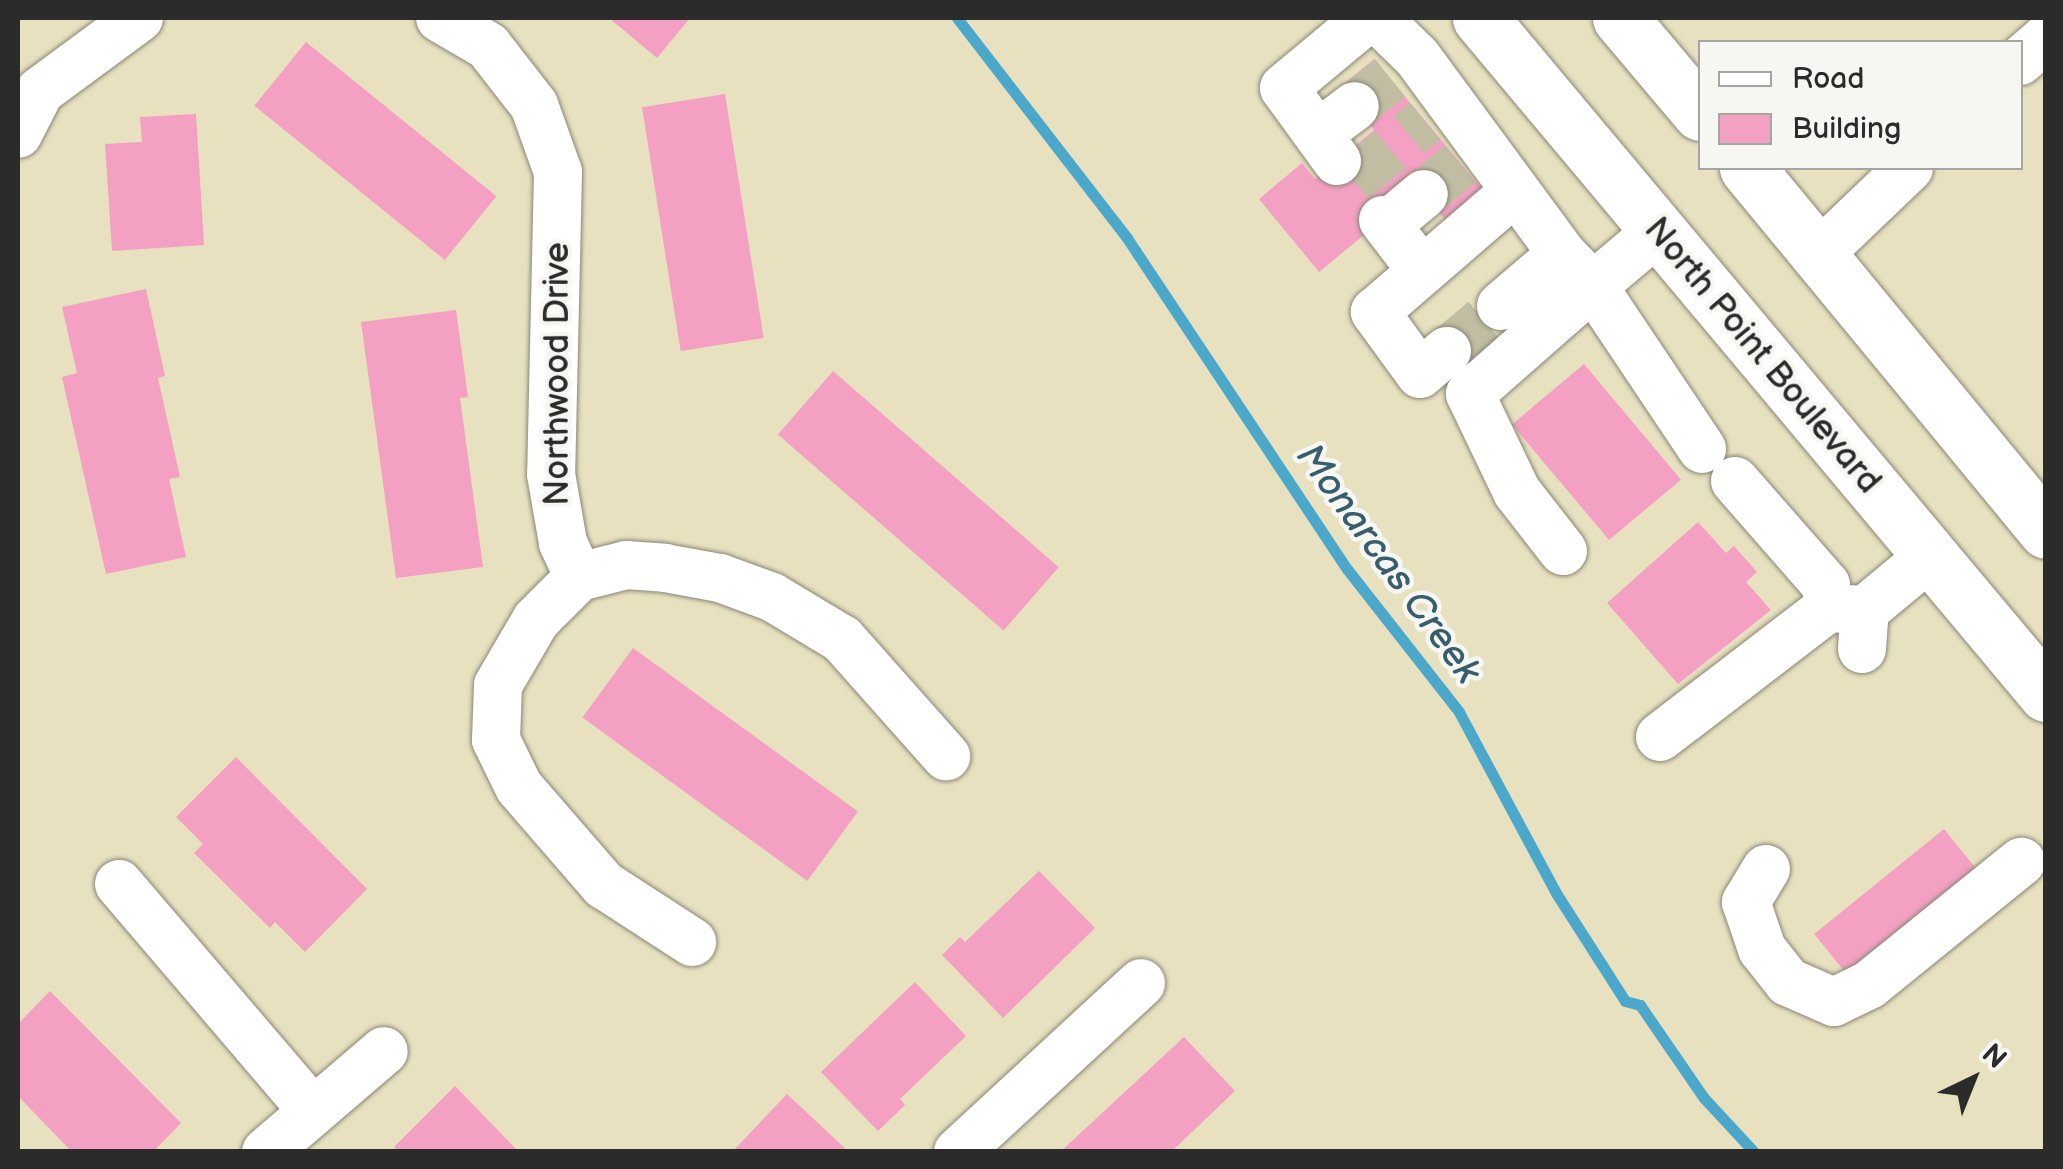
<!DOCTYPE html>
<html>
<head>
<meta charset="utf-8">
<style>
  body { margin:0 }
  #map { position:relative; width:2063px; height:1169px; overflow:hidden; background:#e7e1c0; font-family:"Balsamiq Sans",sans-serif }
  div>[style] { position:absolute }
  .stream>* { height:11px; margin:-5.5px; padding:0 5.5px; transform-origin:5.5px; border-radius:5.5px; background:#4ca8ca }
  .building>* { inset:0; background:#f3a0c3; transform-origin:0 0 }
  .minor-tunnel>* { height:48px; margin-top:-24px; transform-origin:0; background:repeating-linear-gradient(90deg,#c1bda2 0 48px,transparent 0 72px) }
  .roads { filter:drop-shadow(0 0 2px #898676) drop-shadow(0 0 2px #898676) }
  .minor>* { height:48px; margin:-24px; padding:0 24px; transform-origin:24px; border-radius:24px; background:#fff }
  .major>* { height:55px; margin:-27.5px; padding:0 27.5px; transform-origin:27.5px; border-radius:27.5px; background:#fff }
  span { translate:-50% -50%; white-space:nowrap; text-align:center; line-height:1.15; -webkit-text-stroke:9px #f6f6f2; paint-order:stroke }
  .street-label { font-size:35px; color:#2b2b2b }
  .water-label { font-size:38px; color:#385d6b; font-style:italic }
  .frame { position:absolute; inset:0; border:20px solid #2b2b2b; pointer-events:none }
  .legend { position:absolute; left:1698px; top:40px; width:325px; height:130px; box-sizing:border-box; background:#f6f6f2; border:2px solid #a5a5a2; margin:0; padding:12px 18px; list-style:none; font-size:30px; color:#2b2b2b }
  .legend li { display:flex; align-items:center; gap:20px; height:50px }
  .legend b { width:50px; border:2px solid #a5a5a2 }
  .north { position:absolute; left:1923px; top:1029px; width:100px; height:100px; -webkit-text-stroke:8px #f6f6f2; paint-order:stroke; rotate:43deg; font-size:28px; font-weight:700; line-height:40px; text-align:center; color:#2b2b2b }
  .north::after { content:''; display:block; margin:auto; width:35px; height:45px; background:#2b2b2b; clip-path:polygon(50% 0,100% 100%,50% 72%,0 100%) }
</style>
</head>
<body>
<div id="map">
  <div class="stream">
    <div style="left:957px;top:18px;width:278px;rotate:52.3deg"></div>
    <div style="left:1127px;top:238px;width:397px;rotate:56.4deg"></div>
    <div style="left:1347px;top:569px;width:182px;rotate:51.9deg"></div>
    <div style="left:1459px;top:712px;width:205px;rotate:61.8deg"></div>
    <div style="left:1556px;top:893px;width:128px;rotate:57.4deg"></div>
    <div style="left:1625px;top:1001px;width:16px;rotate:15deg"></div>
    <div style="left:1640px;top:1005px;width:113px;rotate:55.5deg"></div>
    <div style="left:1704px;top:1098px;width:74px;rotate:47.2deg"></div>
  </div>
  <div class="building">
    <div style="clip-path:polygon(609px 18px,690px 18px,657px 58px)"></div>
    <div style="left:306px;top:42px;width:245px;height:82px;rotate:39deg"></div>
    <div style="clip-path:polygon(1374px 59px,1490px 199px,1453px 229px,1420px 189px,1319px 272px,1259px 199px,1302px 163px,1315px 179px,1374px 130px,1340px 87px)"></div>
    <div style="left:725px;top:94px;width:247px;height:84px;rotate:81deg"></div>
    <div style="clip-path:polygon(196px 114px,204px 245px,112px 251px,105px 144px,142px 142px,140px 117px)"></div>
    <div style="clip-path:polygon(146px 289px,165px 376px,158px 378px,180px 477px,169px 479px,186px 557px,106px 574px,62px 377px,77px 373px,62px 307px)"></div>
    <div style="clip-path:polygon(456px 310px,468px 397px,460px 398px,483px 567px,396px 578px,361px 322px)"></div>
    <div style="left:1584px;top:364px;width:151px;height:94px;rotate:50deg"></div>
    <div style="left:833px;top:371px;width:299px;height:84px;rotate:41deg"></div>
    <div style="clip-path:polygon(1698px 522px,1726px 553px,1734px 546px,1757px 572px,1746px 582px,1771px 610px,1678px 684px,1607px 603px)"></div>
    <div style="left:633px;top:648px;width:278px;height:86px;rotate:36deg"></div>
    <div style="clip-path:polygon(236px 757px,367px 889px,305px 952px,275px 922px,270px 928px,194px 853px,203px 844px,176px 817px)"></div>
    <div style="left:1944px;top:829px;width:54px;height:167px;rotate:51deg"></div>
    <div style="clip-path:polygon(1039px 871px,1095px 928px,1003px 1018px,942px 955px,960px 937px,965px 942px)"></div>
    <div style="clip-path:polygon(915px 982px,966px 1036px,900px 1099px,905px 1105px,878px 1131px,821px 1072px)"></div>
    <div style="clip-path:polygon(50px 991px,181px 1123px,153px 1152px,72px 1152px,18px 1096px,18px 1024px)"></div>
    <div style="clip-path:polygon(1184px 1037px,1235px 1091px,1171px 1152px,1060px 1152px)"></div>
    <div style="clip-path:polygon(455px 1086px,519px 1152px,398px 1152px,394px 1147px)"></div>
    <div style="clip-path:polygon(787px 1094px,849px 1152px,732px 1152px)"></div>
  </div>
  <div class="minor-tunnel">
    <div style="left:1355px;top:106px;width:45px;rotate:-38.7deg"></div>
    <div style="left:1353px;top:180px;width:93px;rotate:-39.3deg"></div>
    <div style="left:1424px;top:194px;width:47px;rotate:-39.8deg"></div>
    <div style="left:1447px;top:351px;width:70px;rotate:-39.8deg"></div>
  </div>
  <div class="roads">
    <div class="minor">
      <div style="left:440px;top:18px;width:56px;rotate:30.3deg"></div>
      <div style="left:488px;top:46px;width:75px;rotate:52.1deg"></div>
      <div style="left:534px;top:105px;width:71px;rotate:70.3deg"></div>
      <div style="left:558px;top:172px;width:302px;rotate:91.3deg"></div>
      <div style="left:551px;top:474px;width:70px;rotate:80.1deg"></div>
      <div style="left:563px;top:543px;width:38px;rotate:65deg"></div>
      <div style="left:579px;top:577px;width:49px;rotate:-14.3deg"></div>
      <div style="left:626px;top:565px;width:39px;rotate:4deg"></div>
      <div style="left:665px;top:568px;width:56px;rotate:10.3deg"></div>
      <div style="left:720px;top:578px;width:55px;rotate:20.1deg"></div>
      <div style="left:772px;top:597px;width:82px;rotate:31deg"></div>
      <div style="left:842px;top:639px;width:157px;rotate:48.4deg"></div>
      <div style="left:1377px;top:18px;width:56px;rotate:44.3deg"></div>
      <div style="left:1417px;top:57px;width:245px;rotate:53.6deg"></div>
      <div style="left:1562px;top:254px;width:45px;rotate:45.9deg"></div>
      <div style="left:1593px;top:286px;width:85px;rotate:-40.2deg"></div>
      <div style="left:2020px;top:61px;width:35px;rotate:-41deg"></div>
      <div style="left:18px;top:134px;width:48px;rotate:-62.9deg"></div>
      <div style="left:40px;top:91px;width:123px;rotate:-36.4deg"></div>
      <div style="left:1318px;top:134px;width:46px;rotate:-37.1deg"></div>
      <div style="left:1337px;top:161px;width:90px;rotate:-126deg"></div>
      <div style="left:1284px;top:88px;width:109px;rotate:-39.8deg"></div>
      <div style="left:1383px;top:220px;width:64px;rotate:52.6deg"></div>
      <div style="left:1387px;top:225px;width:48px;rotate:-40deg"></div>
      <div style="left:1820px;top:253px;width:123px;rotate:-43.7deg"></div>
      <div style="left:1501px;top:306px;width:80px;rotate:-40.4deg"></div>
      <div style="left:1447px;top:351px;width:35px;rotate:140deg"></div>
      <div style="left:1420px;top:374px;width:77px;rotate:-126deg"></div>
      <div style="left:1375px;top:312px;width:185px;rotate:-40.8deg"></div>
      <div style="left:1735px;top:481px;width:138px;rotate:48.8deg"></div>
      <div style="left:1826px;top:585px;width:23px;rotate:85deg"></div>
      <div style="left:1563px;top:551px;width:75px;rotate:-127.9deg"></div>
      <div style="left:1517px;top:492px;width:109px;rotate:-115.6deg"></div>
      <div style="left:1470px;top:394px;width:164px;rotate:-41.3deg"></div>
      <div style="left:1593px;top:286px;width:196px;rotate:56.2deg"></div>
      <div style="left:579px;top:577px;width:61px;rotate:135deg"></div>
      <div style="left:536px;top:620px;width:75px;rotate:120.3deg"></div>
      <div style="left:498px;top:685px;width:55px;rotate:92.1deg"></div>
      <div style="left:496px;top:740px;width:52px;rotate:63.9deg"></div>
      <div style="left:519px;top:787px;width:130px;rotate:49.1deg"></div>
      <div style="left:604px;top:885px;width:105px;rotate:32.9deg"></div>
      <div style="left:1862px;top:649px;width:39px;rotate:-86deg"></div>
      <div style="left:1865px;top:610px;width:85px;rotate:-39.7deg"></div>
      <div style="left:1660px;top:737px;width:212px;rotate:-37.5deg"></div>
      <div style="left:1828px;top:608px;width:37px;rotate:3deg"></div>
      <div style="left:1766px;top:869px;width:39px;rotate:121deg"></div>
      <div style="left:1746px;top:902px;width:50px;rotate:71.2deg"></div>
      <div style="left:1762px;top:949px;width:42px;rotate:51.8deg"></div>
      <div style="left:1788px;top:982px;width:50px;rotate:23.5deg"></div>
      <div style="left:1834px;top:1002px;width:39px;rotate:-26deg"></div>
      <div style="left:1869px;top:985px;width:196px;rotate:-39deg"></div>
      <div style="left:119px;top:884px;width:299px;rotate:49.5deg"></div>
      <div style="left:266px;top:1152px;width:155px;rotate:-40.6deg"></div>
      <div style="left:958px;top:1152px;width:249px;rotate:-42.7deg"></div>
    </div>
    <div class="major">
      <div style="left:1480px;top:18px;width:882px;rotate:50.06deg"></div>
      <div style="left:1620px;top:18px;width:124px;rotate:49.9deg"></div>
      <div style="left:1747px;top:168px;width:470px;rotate:50.5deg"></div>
    </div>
  </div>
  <div class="street-label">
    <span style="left:1762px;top:356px;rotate:50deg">North Point Boulevard</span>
    <span style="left:558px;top:374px;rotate:-90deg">Northwood Drive</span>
  </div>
  <div class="water-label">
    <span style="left:1388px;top:564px;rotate:54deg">Monarcas Creek</span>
  </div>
  <div class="frame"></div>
  <ul class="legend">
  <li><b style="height:12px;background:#fff"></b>Road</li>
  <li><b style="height:28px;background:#f3a0c3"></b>Building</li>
  </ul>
  <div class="north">N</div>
</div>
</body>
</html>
